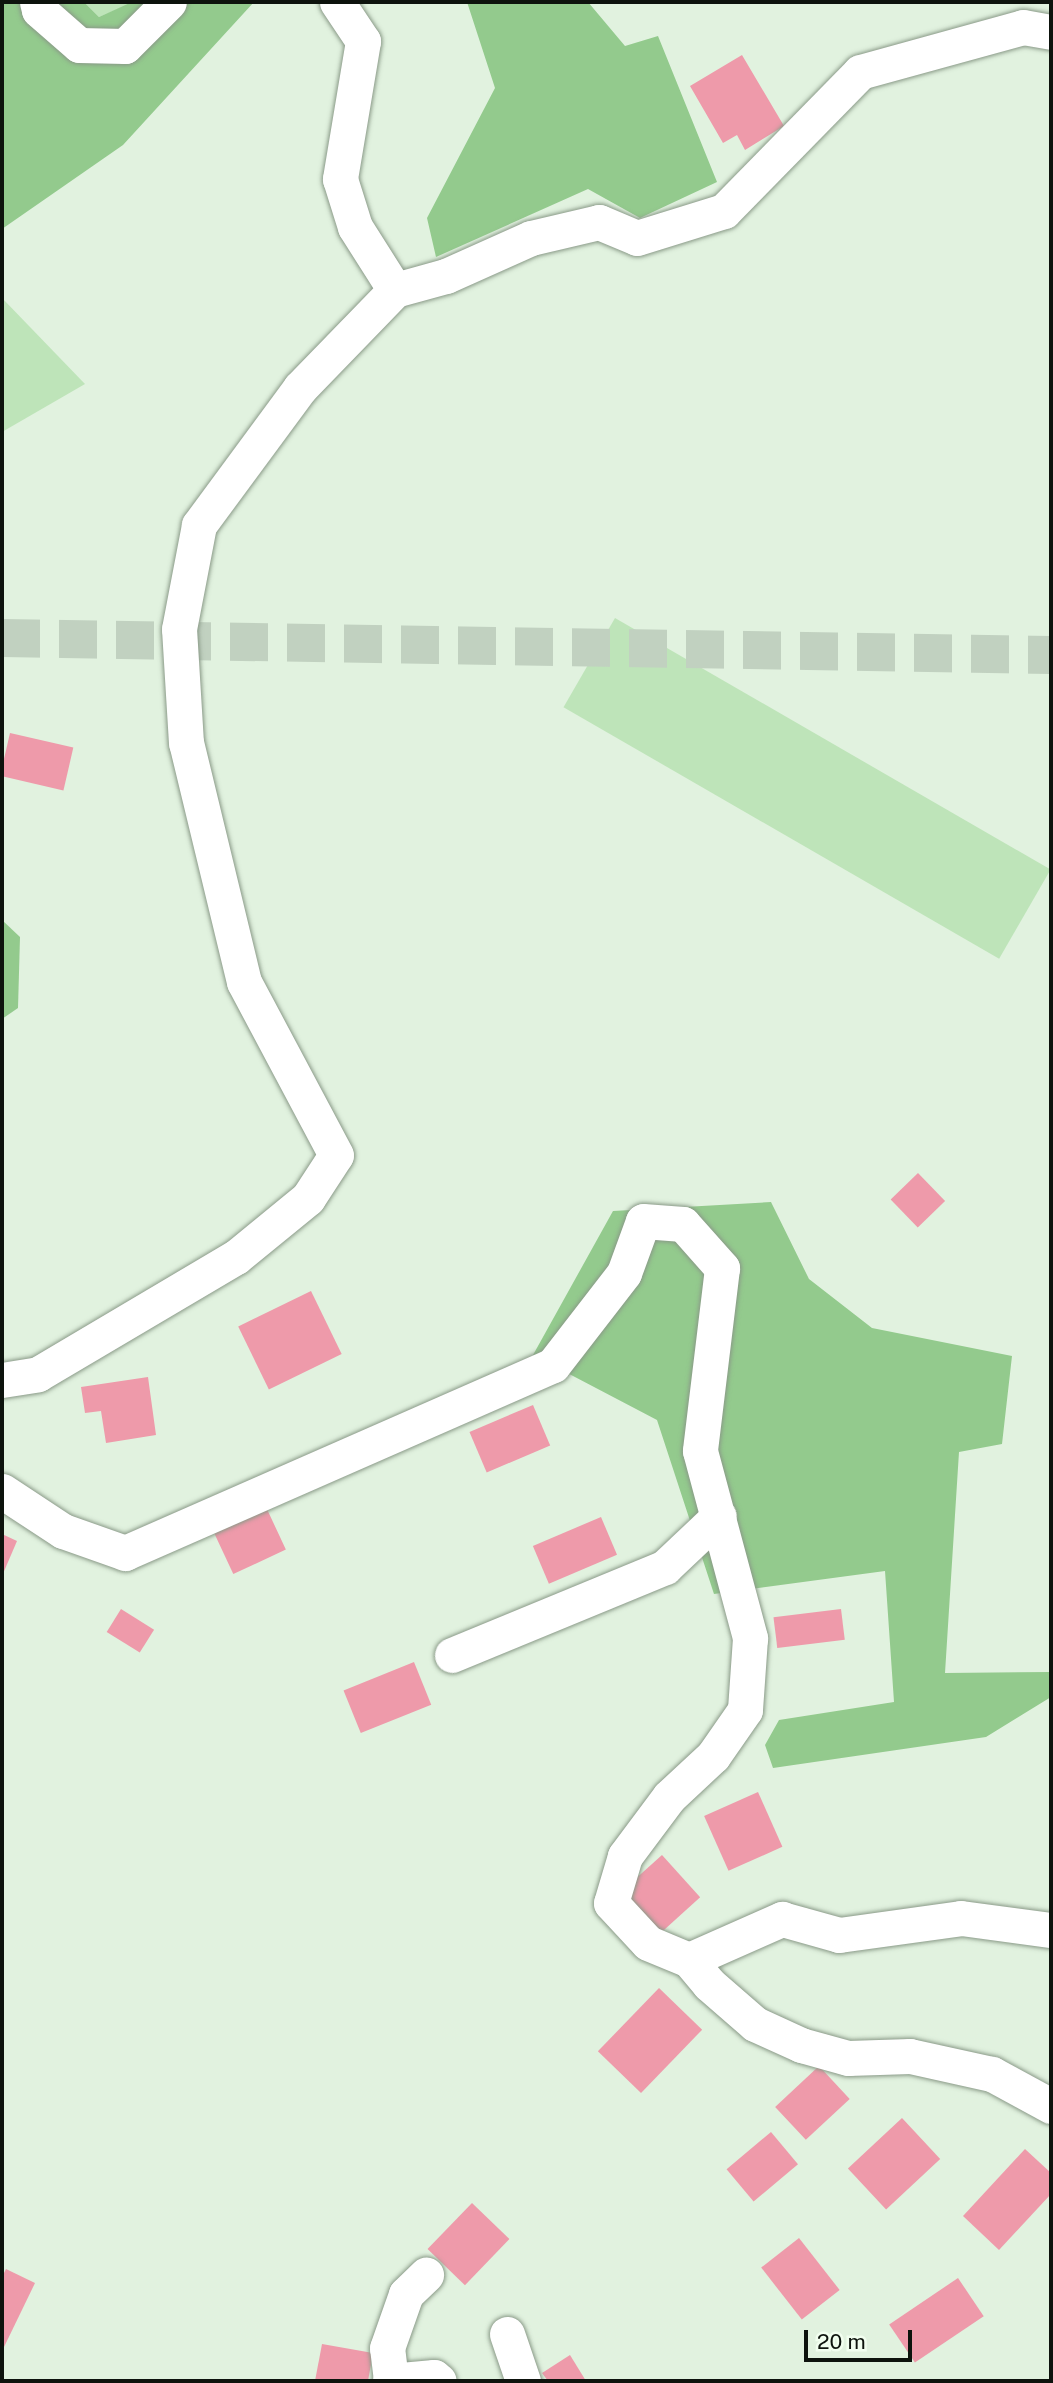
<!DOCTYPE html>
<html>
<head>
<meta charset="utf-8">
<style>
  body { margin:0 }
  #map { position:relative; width:1053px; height:2383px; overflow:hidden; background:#e1f2df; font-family:"Public Sans",sans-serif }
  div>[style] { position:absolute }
  .green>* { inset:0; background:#bee4b9; transform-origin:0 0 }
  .forest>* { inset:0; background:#93ca8d }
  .building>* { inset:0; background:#ee9aaa; transform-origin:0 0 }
  .highway-tunnel>* { height:38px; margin-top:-19px; transform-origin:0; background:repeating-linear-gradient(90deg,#c1d1c0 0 38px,transparent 0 57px) }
  .roads { filter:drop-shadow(0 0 2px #8a9a88) drop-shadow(0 0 2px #8a9a88) }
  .minor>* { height:35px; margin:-17.5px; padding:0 17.5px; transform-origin:17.5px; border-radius:17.5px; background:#fff }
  span { translate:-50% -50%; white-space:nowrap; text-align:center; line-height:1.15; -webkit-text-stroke:5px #f1feef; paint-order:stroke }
  .frame { position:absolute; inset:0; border:4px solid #0d130d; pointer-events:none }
  .scale { position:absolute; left:804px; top:2330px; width:108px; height:32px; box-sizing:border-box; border:4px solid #0d130d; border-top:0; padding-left:9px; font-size:21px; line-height:24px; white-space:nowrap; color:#0d130d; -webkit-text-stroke:5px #f1feef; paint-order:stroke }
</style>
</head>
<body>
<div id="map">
  <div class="green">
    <div style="clip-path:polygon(84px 2px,132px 2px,132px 3px,99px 17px)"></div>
    <div style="clip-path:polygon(2px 298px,85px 384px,2px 432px)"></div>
    <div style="left:615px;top:618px;width:503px;height:103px;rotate:30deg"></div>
  </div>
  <div class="forest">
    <div style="clip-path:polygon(2px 2px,84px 2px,99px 17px,132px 2px,254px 2px,123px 145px,2px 229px)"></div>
    <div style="clip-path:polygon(467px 2px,588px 2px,625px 46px,658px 36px,717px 182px,640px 218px,588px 189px,436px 257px,427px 218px,495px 88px)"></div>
    <div style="clip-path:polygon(2px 920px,20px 937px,18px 1008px,2px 1019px)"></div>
    <div style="clip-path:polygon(771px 1202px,809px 1279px,872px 1328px,1012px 1356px,1002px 1444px,959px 1452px,945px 1673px,1051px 1672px,1051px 1697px,986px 1737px,773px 1768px,765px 1745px,779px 1720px,894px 1702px,885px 1571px,714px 1594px,657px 1420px,533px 1355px,613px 1211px)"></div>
  </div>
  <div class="building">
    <div style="clip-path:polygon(742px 55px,784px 126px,745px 150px,737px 135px,723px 143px,690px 86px)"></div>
    <div style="left:10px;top:733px;width:65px;height:44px;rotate:13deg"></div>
    <div style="left:918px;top:1173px;width:39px;height:38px;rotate:46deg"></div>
    <div style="left:311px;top:1291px;width:70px;height:81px;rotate:64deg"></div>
    <div style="clip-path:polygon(148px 1377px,156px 1435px,106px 1443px,101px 1411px,85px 1413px,81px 1387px)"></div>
    <div style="left:533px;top:1405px;width:44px;height:69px;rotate:67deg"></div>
    <div style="left:266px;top:1507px;width:47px;height:58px;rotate:65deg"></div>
    <div style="left:601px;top:1517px;width:41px;height:74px;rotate:67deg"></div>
    <div style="clip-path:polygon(2px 1534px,17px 1541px,2px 1576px)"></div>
    <div style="left:121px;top:1609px;width:39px;height:27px;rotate:32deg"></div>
    <div style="left:841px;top:1609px;width:31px;height:68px;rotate:83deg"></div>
    <div style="left:414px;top:1662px;width:46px;height:76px;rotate:68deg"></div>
    <div style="left:758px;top:1792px;width:60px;height:59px;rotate:66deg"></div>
    <div style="left:662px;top:1855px;width:57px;height:55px;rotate:48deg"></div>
    <div style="left:659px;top:1988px;width:60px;height:88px;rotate:44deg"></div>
    <div style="left:819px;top:2066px;width:45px;height:60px;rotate:47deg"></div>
    <div style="left:902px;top:2118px;width:56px;height:74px;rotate:47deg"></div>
    <div style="left:771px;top:2132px;width:42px;height:58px;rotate:50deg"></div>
    <div style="clip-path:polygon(1025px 2149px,1051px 2173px,1051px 2194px,999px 2250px,963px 2216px)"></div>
    <div style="left:472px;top:2203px;width:52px;height:64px;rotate:44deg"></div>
    <div style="left:799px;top:2238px;width:66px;height:48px;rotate:52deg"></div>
    <div style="clip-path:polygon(6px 2269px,35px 2283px,4px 2347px,2px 2277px)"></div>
    <div style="left:958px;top:2278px;width:46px;height:83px;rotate:56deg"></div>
    <div style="clip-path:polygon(322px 2344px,373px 2353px,368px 2381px,315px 2381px)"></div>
    <div style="clip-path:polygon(570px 2355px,586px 2381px,548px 2381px,542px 2373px)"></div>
  </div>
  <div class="highway-tunnel">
    <div style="left:2px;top:638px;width:1049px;rotate:0.93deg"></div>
  </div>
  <div class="roads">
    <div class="minor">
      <div style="left:37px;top:2px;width:8px;rotate:76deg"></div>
      <div style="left:39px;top:10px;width:53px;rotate:41.2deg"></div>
      <div style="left:79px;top:45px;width:46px;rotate:1.2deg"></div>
      <div style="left:125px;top:46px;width:62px;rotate:-45deg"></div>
      <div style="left:337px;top:2px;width:47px;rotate:56.3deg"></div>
      <div style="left:363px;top:41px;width:140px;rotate:99.5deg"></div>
      <div style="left:340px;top:179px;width:50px;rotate:72.6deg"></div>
      <div style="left:355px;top:227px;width:75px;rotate:57.6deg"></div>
      <div style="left:2px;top:1380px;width:36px;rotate:-9deg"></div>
      <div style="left:38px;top:1374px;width:230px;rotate:-30.6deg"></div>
      <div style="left:236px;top:1257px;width:93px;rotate:-39.3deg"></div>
      <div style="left:308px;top:1198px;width:51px;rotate:-56.9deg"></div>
      <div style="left:336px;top:1155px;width:196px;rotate:-118deg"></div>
      <div style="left:244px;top:982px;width:246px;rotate:-103.6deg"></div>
      <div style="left:186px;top:743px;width:114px;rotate:-93.5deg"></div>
      <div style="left:179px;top:629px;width:106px;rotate:-79.1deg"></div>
      <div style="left:199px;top:525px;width:170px;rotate:-53.6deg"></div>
      <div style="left:300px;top:388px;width:136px;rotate:-45.9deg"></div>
      <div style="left:395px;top:290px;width:53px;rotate:-15.4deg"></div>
      <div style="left:446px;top:276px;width:93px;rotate:-24.1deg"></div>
      <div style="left:531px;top:238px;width:70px;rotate:-13.2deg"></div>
      <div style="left:599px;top:222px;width:41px;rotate:22.8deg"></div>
      <div style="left:637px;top:238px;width:91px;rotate:-17.2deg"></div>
      <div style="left:724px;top:211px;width:194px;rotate:-45.6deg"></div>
      <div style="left:860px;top:72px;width:169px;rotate:-15.4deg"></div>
      <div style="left:1023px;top:27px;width:28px;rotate:10deg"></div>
      <div style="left:2px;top:1491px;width:73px;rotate:33.3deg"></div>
      <div style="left:63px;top:1531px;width:66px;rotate:19.5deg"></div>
      <div style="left:125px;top:1553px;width:467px;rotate:-23.7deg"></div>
      <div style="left:553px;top:1365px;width:116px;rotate:-52.3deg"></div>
      <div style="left:624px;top:1273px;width:55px;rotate:-69.9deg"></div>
      <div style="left:643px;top:1221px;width:40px;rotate:4.3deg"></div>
      <div style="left:683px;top:1224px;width:59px;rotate:48.4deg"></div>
      <div style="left:722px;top:1268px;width:184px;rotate:96.9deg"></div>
      <div style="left:700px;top:1451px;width:194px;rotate:75deg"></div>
      <div style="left:750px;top:1638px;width:72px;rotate:94deg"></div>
      <div style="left:745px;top:1710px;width:56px;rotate:124.8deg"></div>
      <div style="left:713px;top:1756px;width:60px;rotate:137deg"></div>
      <div style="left:669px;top:1797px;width:74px;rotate:126.7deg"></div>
      <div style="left:625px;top:1856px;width:49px;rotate:106.6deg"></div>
      <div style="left:611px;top:1903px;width:54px;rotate:47.2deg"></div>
      <div style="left:648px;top:1943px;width:44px;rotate:22.5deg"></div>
      <div style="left:689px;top:1960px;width:31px;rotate:50deg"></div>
      <div style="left:709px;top:1984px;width:61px;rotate:41deg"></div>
      <div style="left:755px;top:2024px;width:51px;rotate:24.5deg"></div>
      <div style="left:801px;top:2045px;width:49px;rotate:15.5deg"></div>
      <div style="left:848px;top:2058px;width:62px;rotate:-1.8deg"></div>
      <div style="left:910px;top:2056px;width:84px;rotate:12.4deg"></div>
      <div style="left:992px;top:2074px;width:67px;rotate:28.5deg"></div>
      <div style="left:452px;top:1655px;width:230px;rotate:-22.4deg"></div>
      <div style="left:665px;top:1567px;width:74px;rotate:-43.4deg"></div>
      <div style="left:689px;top:1960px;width:102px;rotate:-23.8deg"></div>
      <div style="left:782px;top:1919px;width:59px;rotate:15.7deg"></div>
      <div style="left:839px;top:1935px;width:123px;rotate:-7.9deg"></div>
      <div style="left:961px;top:1918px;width:91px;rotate:7.6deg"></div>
      <div style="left:507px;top:2334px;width:50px;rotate:71.2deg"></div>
      <div style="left:391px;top:2380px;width:32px;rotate:-97deg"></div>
      <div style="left:387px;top:2348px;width:57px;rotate:-70.6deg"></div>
      <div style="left:406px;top:2294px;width:28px;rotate:-44deg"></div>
      <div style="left:390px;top:2381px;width:44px;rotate:-5.2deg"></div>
      <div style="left:434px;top:2377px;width:6px;rotate:39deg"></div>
    </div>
  </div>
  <div class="frame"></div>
  <div class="scale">20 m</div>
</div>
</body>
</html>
